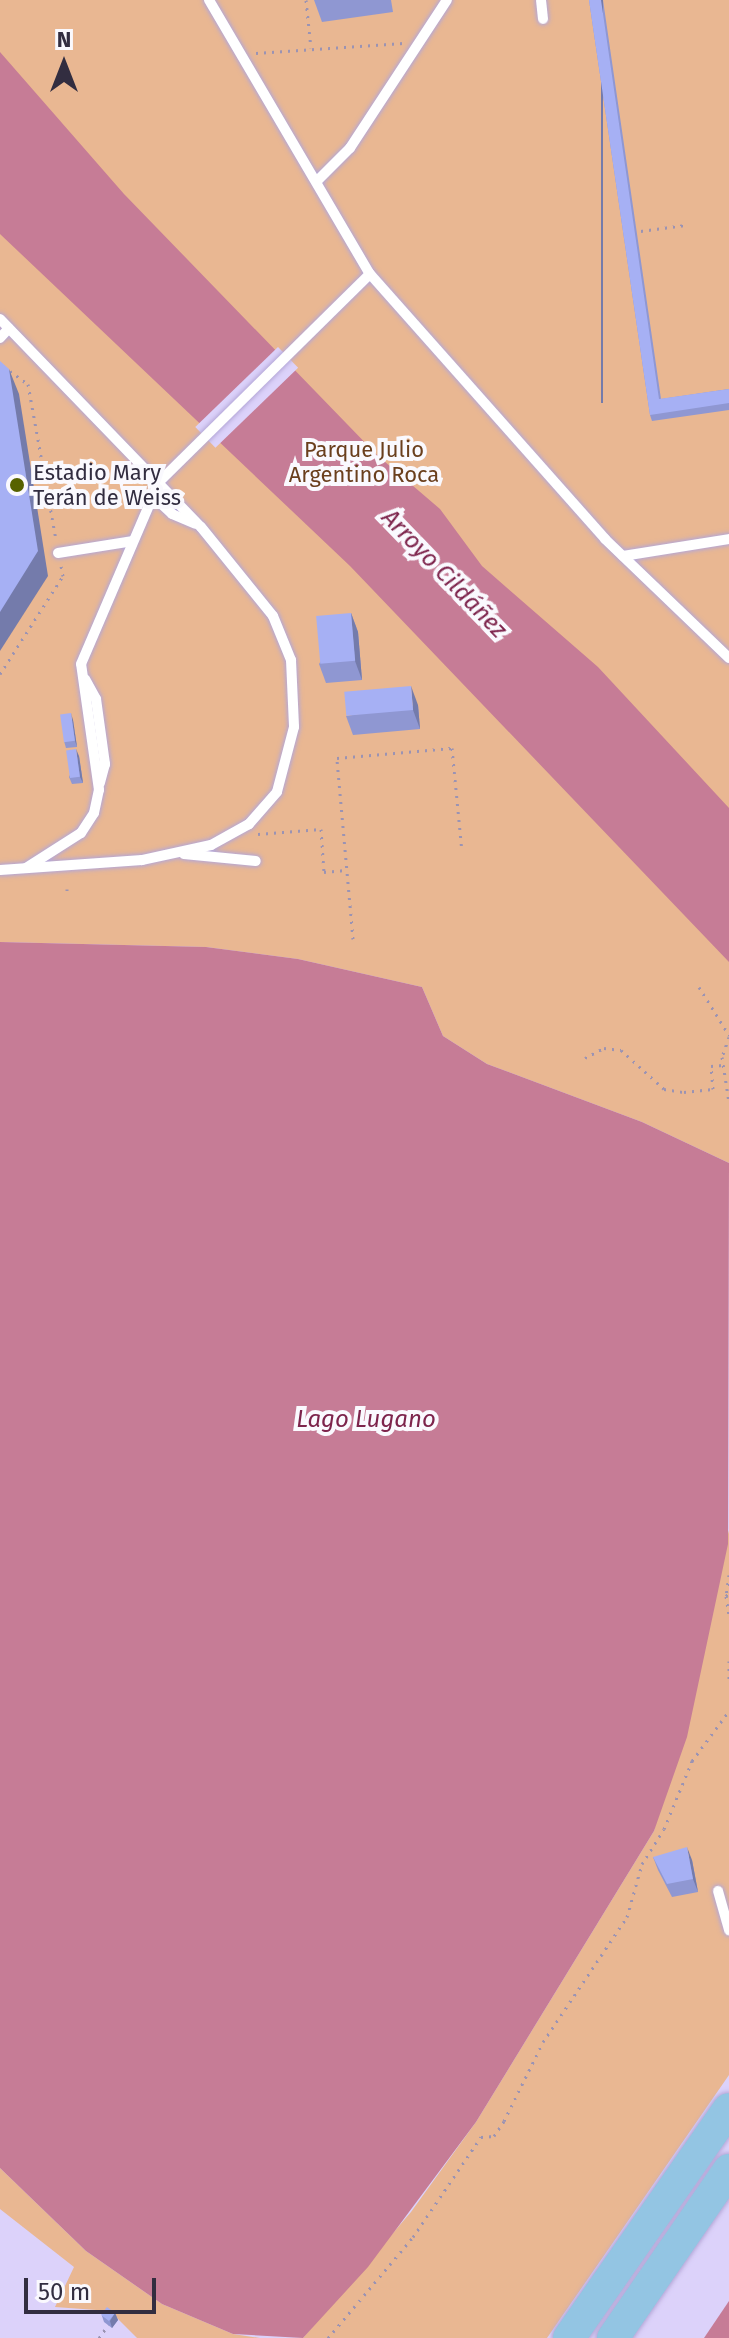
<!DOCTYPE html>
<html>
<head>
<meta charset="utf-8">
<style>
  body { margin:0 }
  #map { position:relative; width:729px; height:2338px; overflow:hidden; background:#dcd2fa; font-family:"Fira Sans",sans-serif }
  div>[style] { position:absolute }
  .green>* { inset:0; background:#e9b792 }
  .water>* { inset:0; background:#c67c96 }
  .pier>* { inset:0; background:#dcd2fa; transform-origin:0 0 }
  .path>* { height:3px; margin-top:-1.5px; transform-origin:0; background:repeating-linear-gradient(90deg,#9b93b3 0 2px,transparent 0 8px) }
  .roads { filter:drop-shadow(0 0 2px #b4a7d7) drop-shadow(0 0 2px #b4a7d7) }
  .service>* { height:10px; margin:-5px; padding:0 5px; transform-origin:5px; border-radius:5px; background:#fff }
  .primary>* { height:32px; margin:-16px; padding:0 16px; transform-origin:16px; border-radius:16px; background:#93c5e3 }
  .wall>* { inset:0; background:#8f97d2 }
  .shaded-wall>* { inset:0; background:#747bab; transform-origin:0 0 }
  .building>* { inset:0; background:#a6b0f4; transform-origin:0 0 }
  .dots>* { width:22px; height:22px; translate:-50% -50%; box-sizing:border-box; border:4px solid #faf9fe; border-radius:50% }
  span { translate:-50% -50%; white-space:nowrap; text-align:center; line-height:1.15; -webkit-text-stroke:8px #faf9fe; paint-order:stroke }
  .park-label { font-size:22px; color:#6a3f1d }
  .poi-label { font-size:22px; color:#322d40 }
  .left { translate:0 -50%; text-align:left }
  .water-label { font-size:24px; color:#7d244c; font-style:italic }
  .north { position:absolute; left:24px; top:24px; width:80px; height:80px; -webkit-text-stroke:6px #faf9fe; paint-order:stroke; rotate:0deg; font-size:22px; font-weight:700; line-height:32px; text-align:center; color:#322d40 }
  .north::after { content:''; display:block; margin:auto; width:28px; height:36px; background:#322d40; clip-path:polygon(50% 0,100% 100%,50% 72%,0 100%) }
  .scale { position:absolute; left:24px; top:2278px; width:132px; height:36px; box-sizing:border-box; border:4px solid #322d40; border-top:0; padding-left:10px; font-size:24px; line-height:28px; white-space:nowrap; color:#322d40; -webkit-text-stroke:6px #faf9fe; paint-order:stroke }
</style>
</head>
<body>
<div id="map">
  <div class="green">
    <div style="clip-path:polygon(0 0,729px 0,729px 1163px,642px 1122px,487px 1064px,443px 1036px,422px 987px,298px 959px,206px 947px,0 942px)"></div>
    <div style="clip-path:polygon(729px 1530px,729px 2075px,547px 2338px,303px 2338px,411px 2212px,476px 2122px,654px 1831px)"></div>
    <div style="clip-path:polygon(0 2168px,86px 2251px,162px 2304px,233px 2334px,260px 2338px,137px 2338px,110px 2311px,55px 2307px,74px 2267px,0 2209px)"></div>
  </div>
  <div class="water">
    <div style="clip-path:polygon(0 52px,124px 194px,377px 455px,440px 509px,482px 566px,598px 667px,729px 808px,729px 962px,350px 566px,0 234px)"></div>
    <div style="clip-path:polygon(0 942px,206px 947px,298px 959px,422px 987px,443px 1036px,487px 1064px,642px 1122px,729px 1163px,728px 1544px,687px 1737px,654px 1831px,476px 2122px,368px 2267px,303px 2338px,233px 2334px,162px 2304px,86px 2251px,0 2168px)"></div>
    <div style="clip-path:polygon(729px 2301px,729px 2338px,704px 2338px)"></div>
  </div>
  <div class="pier">
    <div style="left:278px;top:347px;width:29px;height:115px;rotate:46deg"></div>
  </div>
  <div class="path">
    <div style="left:306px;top:0;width:48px;rotate:84.1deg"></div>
    <div style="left:256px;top:53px;width:148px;rotate:-3.9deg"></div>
    <div style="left:633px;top:232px;width:53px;rotate:-7.5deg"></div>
    <div style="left:10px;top:371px;width:22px;rotate:36deg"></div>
    <div style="left:28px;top:384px;width:158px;rotate:79.8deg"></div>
    <div style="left:0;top:674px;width:117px;rotate:-57.3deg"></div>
    <div style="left:63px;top:576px;width:10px;rotate:-101deg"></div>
    <div style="left:258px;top:834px;width:63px;rotate:-4.5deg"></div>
    <div style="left:321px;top:829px;width:43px;rotate:86deg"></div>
    <div style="left:324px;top:872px;width:22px;rotate:-5deg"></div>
    <div style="left:67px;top:889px;width:6px;rotate:90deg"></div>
    <div style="left:353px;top:939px;width:182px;rotate:-95.1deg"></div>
    <div style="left:337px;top:758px;width:115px;rotate:-5deg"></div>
    <div style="left:452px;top:748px;width:103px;rotate:84.5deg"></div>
    <div style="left:699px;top:987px;width:57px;rotate:58deg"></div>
    <div style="left:729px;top:1037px;width:21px;rotate:109deg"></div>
    <div style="left:722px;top:1057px;width:46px;rotate:81.2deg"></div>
    <div style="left:585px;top:1058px;width:21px;rotate:-28deg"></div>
    <div style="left:604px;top:1048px;width:17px;rotate:7deg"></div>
    <div style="left:621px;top:1050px;width:58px;rotate:42.2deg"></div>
    <div style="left:664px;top:1089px;width:20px;rotate:9deg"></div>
    <div style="left:684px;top:1092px;width:29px;rotate:-6deg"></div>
    <div style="left:713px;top:1089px;width:23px;rotate:-95deg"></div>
    <div style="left:711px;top:1066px;width:12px;rotate:-5deg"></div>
    <div style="left:729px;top:1575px;width:21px;rotate:98deg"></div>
    <div style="left:726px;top:1596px;width:4px;rotate:-45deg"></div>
    <div style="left:726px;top:1596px;width:18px;rotate:81deg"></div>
    <div style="left:729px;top:1661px;width:20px;rotate:90deg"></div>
    <div style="left:99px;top:2338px;width:16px;rotate:-55deg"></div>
    <div style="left:328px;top:2338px;width:132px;rotate:-49.9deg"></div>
    <div style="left:413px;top:2237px;width:121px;rotate:-55.8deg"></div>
    <div style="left:481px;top:2137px;width:13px;rotate:-4deg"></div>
    <div style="left:494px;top:2136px;width:18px;rotate:-56deg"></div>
    <div style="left:504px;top:2121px;width:88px;rotate:-63.7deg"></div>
    <div style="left:543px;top:2042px;width:151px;rotate:-56.1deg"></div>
    <div style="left:627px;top:1917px;width:55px;rotate:-74.2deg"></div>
    <div style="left:642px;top:1864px;width:41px;rotate:-57.8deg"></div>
    <div style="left:664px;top:1829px;width:74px;rotate:-67.6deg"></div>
    <div style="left:692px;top:1761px;width:62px;rotate:-53.5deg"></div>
  </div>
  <div class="roads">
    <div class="service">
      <div style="left:209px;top:0;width:318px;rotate:59.6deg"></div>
      <div style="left:370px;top:274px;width:354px;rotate:48.4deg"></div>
      <div style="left:605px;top:539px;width:172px;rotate:43.8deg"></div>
      <div style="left:541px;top:0;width:19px;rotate:84deg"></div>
      <div style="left:317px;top:181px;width:47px;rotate:-45deg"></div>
      <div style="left:350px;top:148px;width:177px;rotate:-56.8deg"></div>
      <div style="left:0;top:319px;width:289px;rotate:46deg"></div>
      <div style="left:201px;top:527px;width:114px;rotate:51deg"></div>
      <div style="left:273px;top:616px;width:48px;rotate:67.8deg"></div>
      <div style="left:291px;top:660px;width:67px;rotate:87.4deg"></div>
      <div style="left:294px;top:727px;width:67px;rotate:104.7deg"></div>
      <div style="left:277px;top:792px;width:43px;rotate:131.2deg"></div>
      <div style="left:249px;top:824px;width:43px;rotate:151.1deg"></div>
      <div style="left:211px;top:845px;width:71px;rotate:167.7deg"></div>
      <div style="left:142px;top:860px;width:142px;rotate:176deg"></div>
      <div style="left:0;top:338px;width:13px;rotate:-48deg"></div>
      <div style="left:153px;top:496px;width:26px;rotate:43deg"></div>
      <div style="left:172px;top:514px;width:25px;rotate:23deg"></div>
      <div style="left:58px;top:553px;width:76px;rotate:-9.1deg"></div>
      <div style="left:623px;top:556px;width:107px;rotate:-9.1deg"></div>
      <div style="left:85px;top:679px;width:23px;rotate:61deg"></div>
      <div style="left:96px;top:699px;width:66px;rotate:82.1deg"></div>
      <div style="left:105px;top:764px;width:20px;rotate:105deg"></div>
      <div style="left:184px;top:854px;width:72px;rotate:5.6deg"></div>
      <div style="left:26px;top:868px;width:65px;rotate:-32.5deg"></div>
      <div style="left:81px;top:833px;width:24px;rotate:-57deg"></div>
      <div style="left:94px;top:813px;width:24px;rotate:-78deg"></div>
      <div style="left:99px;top:790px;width:127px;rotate:-98.1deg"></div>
      <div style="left:81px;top:664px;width:198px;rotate:-66.8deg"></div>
      <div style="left:159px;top:482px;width:296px;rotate:-44.6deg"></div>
      <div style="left:718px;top:1891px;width:41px;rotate:74.2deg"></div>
    </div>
    <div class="primary">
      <div style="left:569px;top:2338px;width:279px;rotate:-55.1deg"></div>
      <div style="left:613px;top:2338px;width:204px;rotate:-55.4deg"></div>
    </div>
  </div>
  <div class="wall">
    <div style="clip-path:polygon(314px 0,391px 0,393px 12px,322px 22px)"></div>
    <div style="clip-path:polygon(589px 0,603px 0,661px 399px,729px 389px,729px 410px,652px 421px,650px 415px)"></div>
    <div style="clip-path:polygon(351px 613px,358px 632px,362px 680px,326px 683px,319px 664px)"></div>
    <div style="clip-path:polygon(418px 705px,420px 729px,353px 735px,346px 716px)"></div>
    <div style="clip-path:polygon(73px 720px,77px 747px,66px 748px,64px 741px)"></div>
    <div style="clip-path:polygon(79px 756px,83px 783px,72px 784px,69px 777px)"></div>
    <div style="clip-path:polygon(653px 1857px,692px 1860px,698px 1892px,672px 1897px,658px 1870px)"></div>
    <div style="clip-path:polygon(115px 2313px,118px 2320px,112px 2328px,104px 2322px,102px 2316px)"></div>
  </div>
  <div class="shaded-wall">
    <div style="left:601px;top:0;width:2px;height:403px"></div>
    <div style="clip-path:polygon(9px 369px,19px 394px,48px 576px,0 651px,0 612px)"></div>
    <div style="clip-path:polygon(351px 613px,358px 632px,362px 680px,355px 661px)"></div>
    <div style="clip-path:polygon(411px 686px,418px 705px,420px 729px,413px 710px)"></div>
    <div style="clip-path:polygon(71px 713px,73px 720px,77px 747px,75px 741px)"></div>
    <div style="clip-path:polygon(76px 749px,79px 756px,83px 783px,80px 777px)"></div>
    <div style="clip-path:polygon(687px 1847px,692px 1860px,698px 1892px,693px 1879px)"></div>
    <div style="clip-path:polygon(115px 2313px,118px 2320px,112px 2328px,110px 2321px)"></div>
  </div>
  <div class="building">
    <div style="clip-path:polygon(589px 0,601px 0,659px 399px,729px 389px,729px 403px,650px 415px)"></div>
    <div style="clip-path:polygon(0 361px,9px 369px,38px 551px,0 612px)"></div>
    <div style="left:351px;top:613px;width:48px;height:35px;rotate:85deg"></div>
    <div style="left:411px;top:686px;width:24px;height:67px;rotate:85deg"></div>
    <div style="left:71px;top:713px;width:28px;height:11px;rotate:82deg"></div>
    <div style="left:76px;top:749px;width:28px;height:10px;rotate:82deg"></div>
    <div style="clip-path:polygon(687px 1847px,693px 1879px,667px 1884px,653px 1857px)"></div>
    <div style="left:107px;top:2307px;width:10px;height:10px;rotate:37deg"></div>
  </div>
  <div class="dots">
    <div style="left:17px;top:485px;background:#576200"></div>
  </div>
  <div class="park-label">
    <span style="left:364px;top:462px">Parque Julio<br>Argentino Roca</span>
  </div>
  <div class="poi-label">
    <span class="left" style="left:33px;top:485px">Estadio Mary<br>Terán de Weiss</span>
  </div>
  <div class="water-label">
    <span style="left:444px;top:574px;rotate:46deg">Arroyo Cildáñez</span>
    <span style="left:366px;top:1420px">Lago Lugano</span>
  </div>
  <div class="north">N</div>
  <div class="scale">50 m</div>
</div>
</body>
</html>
